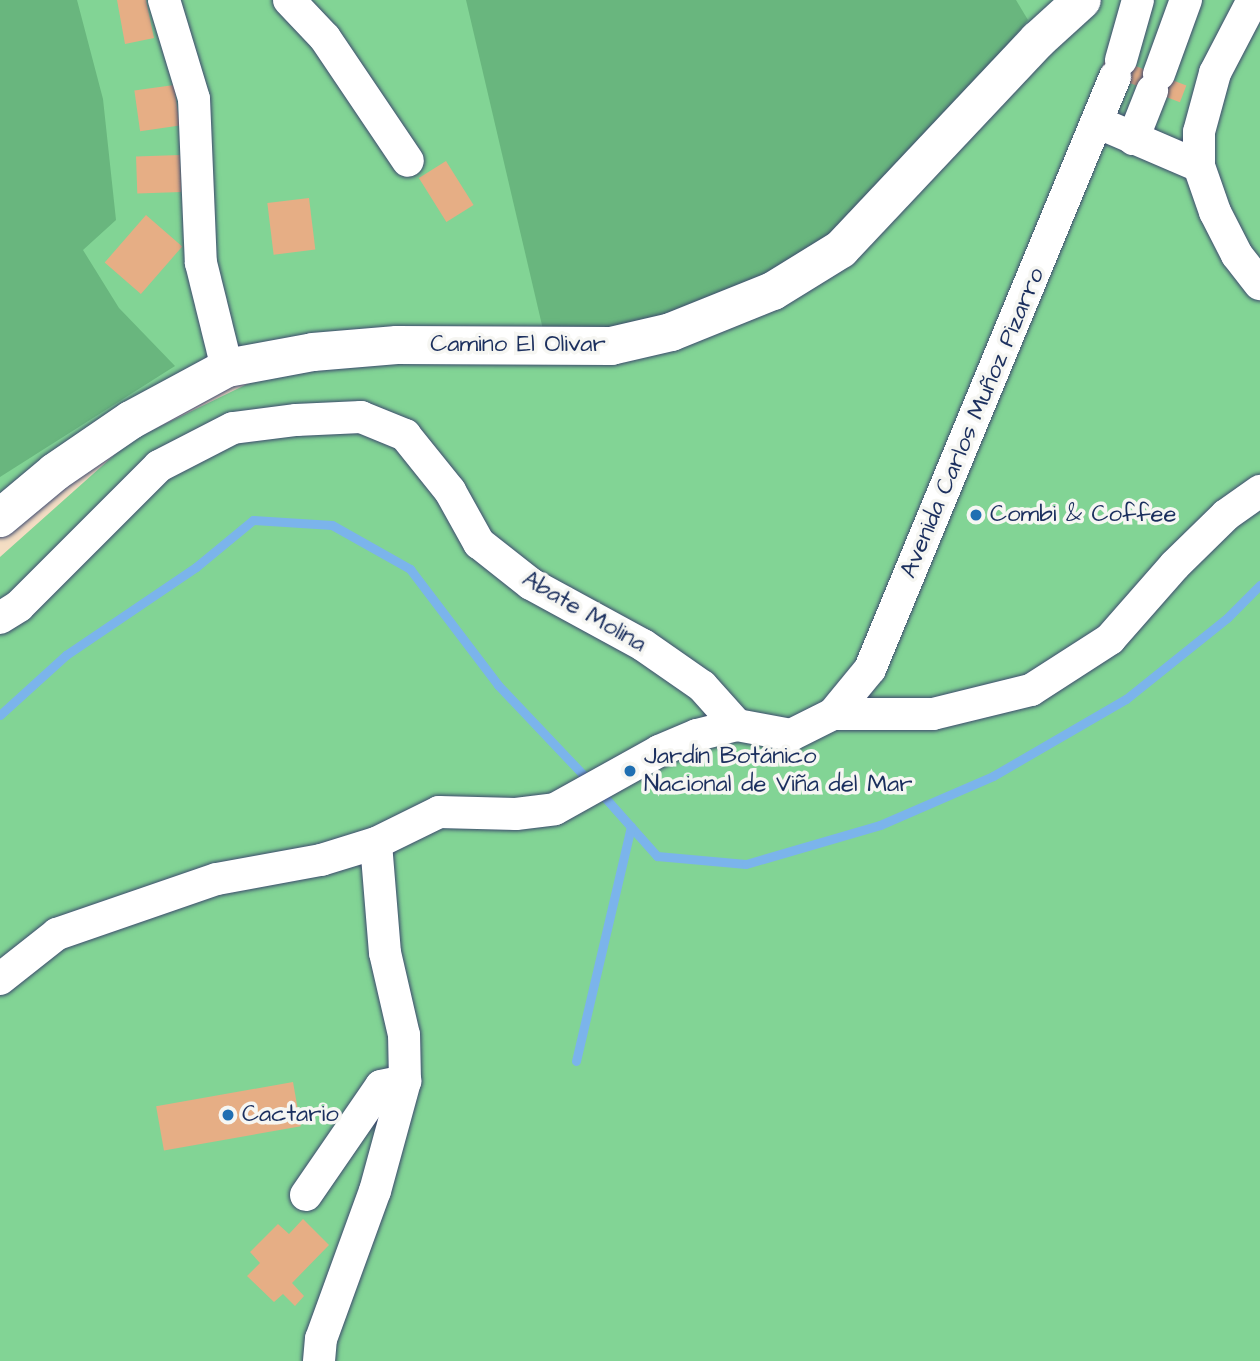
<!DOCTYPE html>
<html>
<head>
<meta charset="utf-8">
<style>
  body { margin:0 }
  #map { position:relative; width:1260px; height:1361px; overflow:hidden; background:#f4ddc3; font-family:"Architects Daughter",sans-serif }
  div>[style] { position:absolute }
  .green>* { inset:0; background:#82d495 }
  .forest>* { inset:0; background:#69b67e }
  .stream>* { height:9px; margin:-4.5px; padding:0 4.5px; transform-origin:4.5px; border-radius:4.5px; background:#7bb4eb }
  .building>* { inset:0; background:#e6ae85; transform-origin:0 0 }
  .roads { filter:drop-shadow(0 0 2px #3c496d) drop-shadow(0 0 2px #3c496d) }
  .minor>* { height:32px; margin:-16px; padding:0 16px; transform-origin:16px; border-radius:16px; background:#fff }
  .major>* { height:38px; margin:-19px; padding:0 19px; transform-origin:19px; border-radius:19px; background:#fff }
  .dots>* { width:19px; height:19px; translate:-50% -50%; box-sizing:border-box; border:4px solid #f6f6f2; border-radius:50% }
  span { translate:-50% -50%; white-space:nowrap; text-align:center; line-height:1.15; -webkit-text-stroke:7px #f6f6f2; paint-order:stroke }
  .street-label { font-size:24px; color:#1b2f5e }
  .poi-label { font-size:24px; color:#1b2f5e }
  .left { translate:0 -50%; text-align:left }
</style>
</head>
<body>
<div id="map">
  <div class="green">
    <div style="clip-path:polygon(0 0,1073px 0,671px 323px,250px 355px,0 509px)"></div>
    <div style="clip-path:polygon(1101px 0,1260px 0,1260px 1361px,0 1361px,0 557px,130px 441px,280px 368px,407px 357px,603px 359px)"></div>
  </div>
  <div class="forest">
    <div style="clip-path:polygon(0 0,77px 0,103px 99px,116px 220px,83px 250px,119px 308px,175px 366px,0 477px)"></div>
    <div style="clip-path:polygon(466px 0,1016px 0,1028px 20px,920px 150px,834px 242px,680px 320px,545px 338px)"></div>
  </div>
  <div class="stream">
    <div style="left:0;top:715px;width:89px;rotate:-42.3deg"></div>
    <div style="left:66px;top:655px;width:157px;rotate:-34.1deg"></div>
    <div style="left:196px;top:567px;width:74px;rotate:-39.5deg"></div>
    <div style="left:253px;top:520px;width:79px;rotate:3.6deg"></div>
    <div style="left:332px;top:525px;width:90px;rotate:29.4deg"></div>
    <div style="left:410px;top:569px;width:146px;rotate:52.8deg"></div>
    <div style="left:498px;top:685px;width:134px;rotate:46.5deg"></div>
    <div style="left:600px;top:792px;width:86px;rotate:48.3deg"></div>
    <div style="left:657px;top:856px;width:89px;rotate:5.1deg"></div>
    <div style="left:746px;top:864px;width:140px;rotate:-16.2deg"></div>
    <div style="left:880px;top:825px;width:123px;rotate:-23.4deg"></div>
    <div style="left:993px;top:776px;width:154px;rotate:-30.1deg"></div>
    <div style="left:1126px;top:699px;width:129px;rotate:-38.7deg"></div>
    <div style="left:1227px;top:618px;width:47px;rotate:-45deg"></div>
    <div style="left:576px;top:1061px;width:241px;rotate:-76.8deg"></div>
  </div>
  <div class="building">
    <div style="clip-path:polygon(117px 0,146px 0,154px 38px,125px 44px)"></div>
    <div style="left:1107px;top:55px;width:85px;height:18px;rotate:21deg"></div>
    <div style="left:174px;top:85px;width:41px;height:40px;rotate:82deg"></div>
    <div style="left:180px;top:155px;width:37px;height:44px;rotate:88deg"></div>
    <div style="left:446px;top:161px;width:52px;height:32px;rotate:58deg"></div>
    <div style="left:309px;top:198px;width:52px;height:42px;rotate:83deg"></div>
    <div style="left:146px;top:215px;width:48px;height:63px;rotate:41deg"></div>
    <div style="left:293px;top:1082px;width:45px;height:139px;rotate:80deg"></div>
    <div style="clip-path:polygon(303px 1219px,329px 1245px,292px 1283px,304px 1296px,295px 1306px,283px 1294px,274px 1302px,247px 1276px,260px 1263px,250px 1252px,278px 1224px,289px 1234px)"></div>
  </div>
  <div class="roads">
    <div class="minor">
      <div style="left:164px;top:0;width:103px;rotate:73.1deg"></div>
      <div style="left:194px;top:99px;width:164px;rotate:87.6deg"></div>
      <div style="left:201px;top:263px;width:108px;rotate:76.1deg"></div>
      <div style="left:289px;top:0;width:52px;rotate:46.5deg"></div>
      <div style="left:325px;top:38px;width:148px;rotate:56deg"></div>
      <div style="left:1253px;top:0;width:82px;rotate:117.5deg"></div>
      <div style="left:1215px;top:73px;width:61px;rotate:105.2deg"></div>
      <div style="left:1199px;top:132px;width:34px;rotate:90deg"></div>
      <div style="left:1199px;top:166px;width:49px;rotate:70.8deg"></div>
      <div style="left:1215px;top:212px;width:48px;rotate:62.9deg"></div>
      <div style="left:1237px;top:255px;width:37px;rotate:52deg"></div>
      <div style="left:1121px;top:60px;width:62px;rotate:-74.2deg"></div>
      <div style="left:1159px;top:74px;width:79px;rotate:-70deg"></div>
      <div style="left:1099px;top:123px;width:109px;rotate:23.3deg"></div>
      <div style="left:1133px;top:139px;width:52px;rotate:-68.4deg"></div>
      <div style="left:0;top:618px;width:22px;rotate:-32deg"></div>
      <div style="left:19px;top:606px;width:198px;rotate:-45deg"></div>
      <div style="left:159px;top:466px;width:83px;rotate:-27.2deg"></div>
      <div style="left:233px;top:428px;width:64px;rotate:-7.2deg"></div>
      <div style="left:296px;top:420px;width:65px;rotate:-2.6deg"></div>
      <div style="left:361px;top:417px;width:48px;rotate:22.2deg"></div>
      <div style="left:405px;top:435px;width:72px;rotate:51.2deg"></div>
      <div style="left:450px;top:491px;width:60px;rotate:60.9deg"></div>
      <div style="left:479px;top:543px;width:66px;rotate:38.3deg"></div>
      <div style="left:531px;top:584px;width:128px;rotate:28.6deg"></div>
      <div style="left:643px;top:645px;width:72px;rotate:34.8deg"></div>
      <div style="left:702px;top:686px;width:52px;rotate:48.1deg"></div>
      <div style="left:833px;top:714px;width:58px;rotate:-50.6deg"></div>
      <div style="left:870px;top:669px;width:641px;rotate:-67.52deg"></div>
      <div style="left:0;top:979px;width:73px;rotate:-38.3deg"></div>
      <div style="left:57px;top:934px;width:169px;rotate:-19deg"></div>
      <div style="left:217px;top:879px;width:106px;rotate:-10.4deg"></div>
      <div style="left:321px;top:860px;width:58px;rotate:-17.2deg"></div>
      <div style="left:376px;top:843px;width:70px;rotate:-26.2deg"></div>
      <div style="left:439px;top:812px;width:77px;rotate:1.5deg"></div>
      <div style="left:516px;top:814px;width:39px;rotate:-7deg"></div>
      <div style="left:555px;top:809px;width:119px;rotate:-29.1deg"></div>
      <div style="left:659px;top:751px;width:41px;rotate:-22.8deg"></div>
      <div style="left:697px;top:735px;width:41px;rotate:-14deg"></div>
      <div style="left:737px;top:725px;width:55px;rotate:10.5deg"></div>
      <div style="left:791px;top:735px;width:47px;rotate:-26.6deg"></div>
      <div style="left:833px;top:714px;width:100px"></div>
      <div style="left:933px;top:714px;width:101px;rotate:-13.8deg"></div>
      <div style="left:1031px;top:690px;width:94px;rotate:-32.8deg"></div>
      <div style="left:1110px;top:639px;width:98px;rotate:-48.7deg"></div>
      <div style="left:1175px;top:565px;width:71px;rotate:-44.4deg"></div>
      <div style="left:1226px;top:515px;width:42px;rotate:-35.2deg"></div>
      <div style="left:306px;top:1195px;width:132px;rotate:-55.5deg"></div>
      <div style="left:381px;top:1086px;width:25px;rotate:-12deg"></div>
      <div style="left:319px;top:1361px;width:22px;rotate:-85deg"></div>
      <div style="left:321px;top:1339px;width:158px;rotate:-70deg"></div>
      <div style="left:375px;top:1191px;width:114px;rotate:-74.7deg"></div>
      <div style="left:405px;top:1081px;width:46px;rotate:-91.2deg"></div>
      <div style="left:404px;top:1035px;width:84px;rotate:-103deg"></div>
      <div style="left:385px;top:953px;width:110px;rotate:-94.7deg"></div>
    </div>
    <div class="major">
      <div style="left:0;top:518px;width:72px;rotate:-39.9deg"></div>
      <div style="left:55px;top:472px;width:92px;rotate:-34.4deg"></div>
      <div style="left:131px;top:420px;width:109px;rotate:-28.4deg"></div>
      <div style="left:227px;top:368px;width:87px;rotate:-10.5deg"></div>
      <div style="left:313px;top:352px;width:84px;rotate:-4.8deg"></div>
      <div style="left:397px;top:345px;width:214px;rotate:0.3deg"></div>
      <div style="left:611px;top:346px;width:62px;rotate:-13.1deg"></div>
      <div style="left:671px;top:332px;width:110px;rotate:-21.9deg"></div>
      <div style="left:773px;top:291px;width:80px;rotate:-31.7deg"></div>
      <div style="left:841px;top:249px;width:287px;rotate:-46.7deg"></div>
      <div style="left:1038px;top:40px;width:59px;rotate:-42.3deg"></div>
    </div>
  </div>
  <div class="dots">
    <div style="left:976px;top:515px;background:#1f6fb2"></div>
    <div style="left:630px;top:771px;background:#1f6fb2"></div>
    <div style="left:228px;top:1115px;background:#1f6fb2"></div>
  </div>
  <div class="street-label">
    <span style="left:518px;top:345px">Camino El Olivar</span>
    <span style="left:973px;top:423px;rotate:-67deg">Avenida Carlos Muñoz Pizarro</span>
    <span style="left:584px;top:612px;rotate:30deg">Abate Molina</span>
  </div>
  <div class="poi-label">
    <span class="left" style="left:990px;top:515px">Combi &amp; Coffee</span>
    <span class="left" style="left:644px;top:771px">Jardín Botánico<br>Nacional de Viña del Mar</span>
    <span class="left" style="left:242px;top:1115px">Cactario</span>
  </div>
</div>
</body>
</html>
